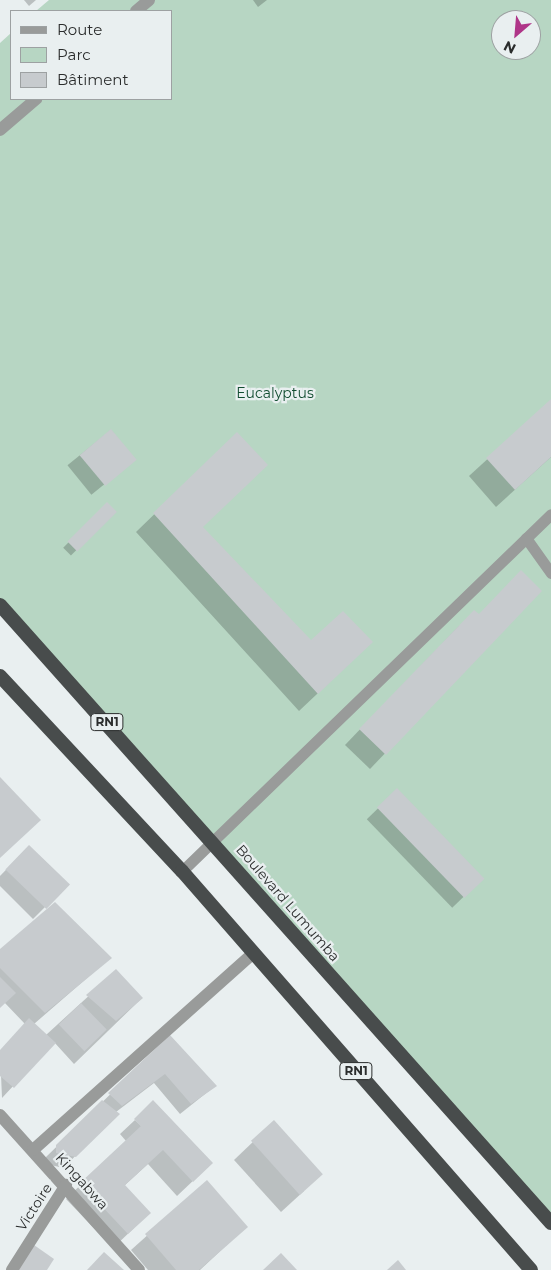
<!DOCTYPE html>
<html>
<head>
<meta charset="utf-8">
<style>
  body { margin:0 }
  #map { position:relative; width:551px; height:1270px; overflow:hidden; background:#e9eff0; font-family:Montserrat,sans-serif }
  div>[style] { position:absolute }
  .green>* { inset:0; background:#b7d6c3 }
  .shadow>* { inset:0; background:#0003; transform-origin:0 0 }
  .building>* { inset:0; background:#c7cbce; transform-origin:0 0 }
  .service>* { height:11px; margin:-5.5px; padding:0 5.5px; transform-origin:5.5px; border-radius:5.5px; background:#999b9a }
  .minor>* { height:12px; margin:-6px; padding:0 6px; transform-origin:6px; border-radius:6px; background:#999b9a }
  .trunk>* { height:14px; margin:-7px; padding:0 7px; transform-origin:7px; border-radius:7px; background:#484c4c }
  span { translate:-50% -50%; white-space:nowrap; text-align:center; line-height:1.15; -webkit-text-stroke:4.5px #e9eff0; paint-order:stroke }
  .shield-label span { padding:1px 4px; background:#e9eff0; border:1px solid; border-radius:4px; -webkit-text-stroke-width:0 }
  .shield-label { font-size:12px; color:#2b2d2d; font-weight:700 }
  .park-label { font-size:14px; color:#124d31 }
  .street-label { font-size:14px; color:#2b2d2d }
  .legend { position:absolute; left:10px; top:10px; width:162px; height:90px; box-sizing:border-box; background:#e9eff0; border:1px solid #9da1a2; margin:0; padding:6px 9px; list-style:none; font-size:15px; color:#2b2d2d }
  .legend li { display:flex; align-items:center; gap:10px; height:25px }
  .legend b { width:25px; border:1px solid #9da1a2 }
  .north { position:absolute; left:491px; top:10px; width:50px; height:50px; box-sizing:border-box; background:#e9eff0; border:1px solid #9da1a2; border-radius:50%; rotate:207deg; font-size:14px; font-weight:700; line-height:20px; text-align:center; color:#2b2d2d }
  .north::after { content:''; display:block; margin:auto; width:18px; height:22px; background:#af3588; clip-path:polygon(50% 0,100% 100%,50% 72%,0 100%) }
</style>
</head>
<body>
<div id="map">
  <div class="green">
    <div style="clip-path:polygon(evenodd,49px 0,551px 0,551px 1223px,0 603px,0 43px,11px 33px,11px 99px,171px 99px,171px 11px,36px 11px,49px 0,501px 20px,531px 20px,531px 50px,501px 50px,501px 20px)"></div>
  </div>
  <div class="shadow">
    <div style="clip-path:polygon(24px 0,36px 0,29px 6px)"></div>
    <div style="clip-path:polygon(253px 0,267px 0,258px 7px)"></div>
    <div style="clip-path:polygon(551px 401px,551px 457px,496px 507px,469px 476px)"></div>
    <div style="left:111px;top:430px;width:38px;height:56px;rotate:51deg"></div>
    <div style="clip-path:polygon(237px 434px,202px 528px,311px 642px,353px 660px,299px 711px,136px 532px)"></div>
    <div style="left:107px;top:504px;width:11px;height:62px;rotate:45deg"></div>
    <div style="clip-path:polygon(540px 591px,370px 769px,345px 745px,459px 626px)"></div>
    <div style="left:397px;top:790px;width:123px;height:42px;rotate:46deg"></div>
    <div style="clip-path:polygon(29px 846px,68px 884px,33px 919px,0 886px,0 876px)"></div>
    <div style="clip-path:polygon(0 950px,110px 958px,34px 1024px,46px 1035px,116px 971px,142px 998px,74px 1064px,54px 1042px,2px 1098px,0 1051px,25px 1024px,4px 1002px,0 1006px)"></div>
    <div style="clip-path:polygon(170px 1036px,215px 1086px,180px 1114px,154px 1083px,116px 1112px,64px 1168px,46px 1164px,46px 1157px)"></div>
    <div style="clip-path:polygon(135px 1120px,196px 1178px,177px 1196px,148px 1164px,124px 1186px,134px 1228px,113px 1248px,66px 1199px,126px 1141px,120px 1134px)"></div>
    <div style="clip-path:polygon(274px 1122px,304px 1191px,281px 1212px,234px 1160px)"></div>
    <div style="clip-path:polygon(207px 1182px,246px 1227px,200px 1270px,148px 1270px,131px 1250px)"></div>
  </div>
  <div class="building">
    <div style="clip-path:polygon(551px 399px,551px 457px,515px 490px,486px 458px)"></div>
    <div style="left:111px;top:429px;width:40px;height:41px;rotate:50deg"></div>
    <div style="clip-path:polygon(237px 432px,268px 465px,203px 527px,311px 640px,343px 611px,373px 642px,318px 694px,153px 513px)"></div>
    <div style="left:107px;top:502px;width:14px;height:56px;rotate:45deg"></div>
    <div style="clip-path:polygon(521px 570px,542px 591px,386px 755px,359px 729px,474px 610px,479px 614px)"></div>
    <div style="clip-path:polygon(0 777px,41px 820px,0 858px)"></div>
    <div style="left:397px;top:788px;width:126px;height:28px;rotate:46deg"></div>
    <div style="left:29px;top:845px;width:57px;height:34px;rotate:44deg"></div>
    <div style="clip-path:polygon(55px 902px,112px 958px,45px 1013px,0 968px,0 949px)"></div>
    <div style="clip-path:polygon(116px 969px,143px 998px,116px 1021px,86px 995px)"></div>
    <div style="clip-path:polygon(0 977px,16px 993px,0 1008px)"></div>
    <div style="left:81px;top:1003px;width:37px;height:31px;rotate:46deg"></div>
    <div style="clip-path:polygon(29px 1018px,56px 1043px,14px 1088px,0 1076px,0 1050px)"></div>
    <div style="clip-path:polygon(170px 1035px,217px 1086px,191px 1104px,165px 1074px,122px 1106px,108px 1093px)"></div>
    <div style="clip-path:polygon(102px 1100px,120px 1114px,76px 1157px,56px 1153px,56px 1145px)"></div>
    <div style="clip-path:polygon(153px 1100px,213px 1163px,193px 1182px,163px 1150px,125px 1185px,151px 1213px,128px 1234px,80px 1183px,141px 1126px,134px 1119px)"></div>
    <div style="left:274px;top:1120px;width:73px;height:31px;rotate:48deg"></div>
    <div style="clip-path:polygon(207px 1180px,248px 1227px,199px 1270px,176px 1270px,145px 1234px)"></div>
    <div style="clip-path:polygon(34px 1245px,54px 1259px,47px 1270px,17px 1270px)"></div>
    <div style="clip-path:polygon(104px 1252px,124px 1270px,87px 1270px)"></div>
    <div style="clip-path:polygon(281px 1253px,297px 1270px,263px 1270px)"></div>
    <div style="clip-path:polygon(398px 1260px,406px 1270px,387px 1270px)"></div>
  </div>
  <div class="service">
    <div style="left:526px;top:538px;width:43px;rotate:54.5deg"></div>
    <div style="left:182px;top:871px;width:513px;rotate:-44.05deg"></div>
  </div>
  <div class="minor">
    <div style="left:136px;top:11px;width:17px;rotate:-40deg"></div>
    <div style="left:0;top:130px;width:48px;rotate:-40.7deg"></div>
    <div style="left:0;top:1115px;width:208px;rotate:48.1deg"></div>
    <div style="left:33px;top:1150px;width:295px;rotate:-41.8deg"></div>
    <div style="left:12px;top:1270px;width:101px;rotate:-57.6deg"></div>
  </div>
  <div class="trunk">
    <div style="left:0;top:605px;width:828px;rotate:48.28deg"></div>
    <div style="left:0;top:676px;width:267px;rotate:47deg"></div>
    <div style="left:182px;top:871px;width:530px;rotate:48.82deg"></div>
  </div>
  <div class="shield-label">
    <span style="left:107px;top:722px">RN1</span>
    <span style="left:356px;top:1071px">RN1</span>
  </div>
  <div class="park-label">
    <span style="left:275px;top:393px">Eucalyptus</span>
  </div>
  <div class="street-label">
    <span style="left:288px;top:903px;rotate:49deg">Boulevard Lumumba</span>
    <span style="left:82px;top:1181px;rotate:48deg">Kingabwa</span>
    <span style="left:34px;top:1207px;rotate:-57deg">Victoire</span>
  </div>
  <ul class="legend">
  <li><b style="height:6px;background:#999b9a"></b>Route</li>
  <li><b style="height:14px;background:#b7d6c3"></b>Parc</li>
  <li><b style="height:14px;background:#c7cbce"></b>Bâtiment</li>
  </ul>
  <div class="north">N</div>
</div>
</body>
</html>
